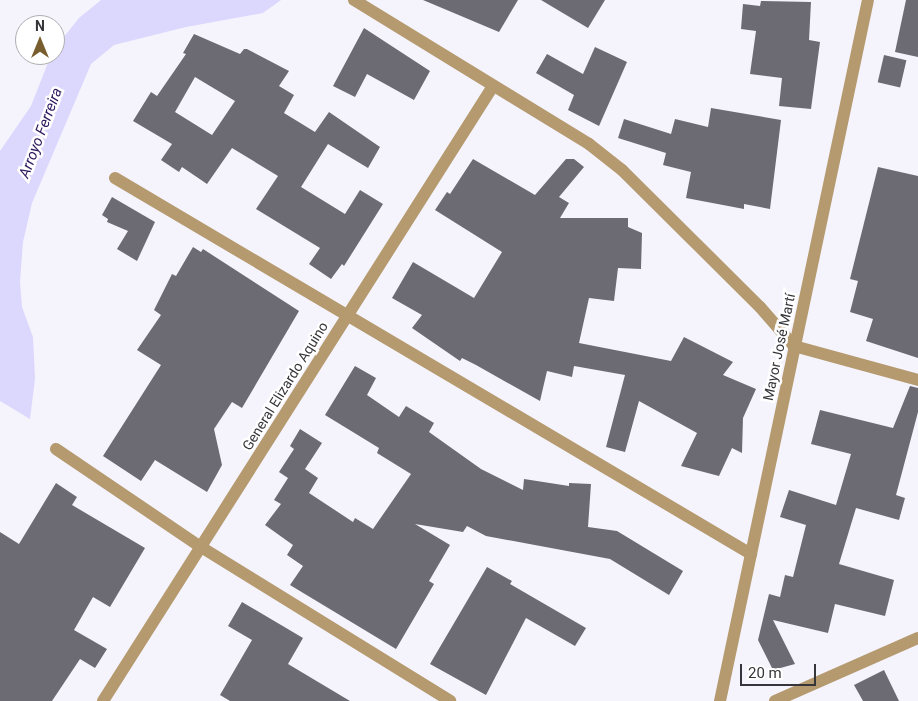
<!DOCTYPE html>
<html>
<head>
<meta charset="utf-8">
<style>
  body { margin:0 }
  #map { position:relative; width:918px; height:701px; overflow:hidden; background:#f5f4fd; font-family:Roboto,sans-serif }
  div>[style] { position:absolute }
  .water>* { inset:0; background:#dcd7fd }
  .building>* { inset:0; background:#6c6b73; transform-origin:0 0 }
  .minor>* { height:12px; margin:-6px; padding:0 6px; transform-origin:6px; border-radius:6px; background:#b59a6f }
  span { translate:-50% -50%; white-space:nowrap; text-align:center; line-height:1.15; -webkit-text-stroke:5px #fff; paint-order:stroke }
  .street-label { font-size:14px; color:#363539 }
  .water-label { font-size:15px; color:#2e185e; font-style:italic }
  .north { position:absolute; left:15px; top:15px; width:50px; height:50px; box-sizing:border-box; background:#fff; border:1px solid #afaeb0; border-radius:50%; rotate:0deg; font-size:14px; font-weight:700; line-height:20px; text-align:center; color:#363539 }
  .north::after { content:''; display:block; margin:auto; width:18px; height:22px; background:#785d2f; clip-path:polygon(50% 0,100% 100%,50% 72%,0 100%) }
  .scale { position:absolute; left:740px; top:664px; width:76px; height:22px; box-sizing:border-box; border:2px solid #363539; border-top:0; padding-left:6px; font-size:15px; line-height:18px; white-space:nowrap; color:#363539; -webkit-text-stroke:4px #fff; paint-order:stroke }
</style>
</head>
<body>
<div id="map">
  <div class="water">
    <div style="clip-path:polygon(101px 0,281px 0,263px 13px,186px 27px,114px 45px,91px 64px,32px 203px,23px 242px,20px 282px,22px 307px,33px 337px,35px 379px,30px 419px,0 401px,0 151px,31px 106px,51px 55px,55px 55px,55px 48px,79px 18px)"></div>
  </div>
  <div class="building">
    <div style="clip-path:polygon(423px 0,518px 0,499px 32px)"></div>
    <div style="clip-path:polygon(541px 0,605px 0,588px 28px)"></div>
    <div style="clip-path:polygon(906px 0,918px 0,918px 57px,895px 52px)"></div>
    <div style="clip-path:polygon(761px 1px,811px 2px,809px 40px,820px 42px,811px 109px,779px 106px,782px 78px,750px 74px,756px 31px,741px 29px,743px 4px,760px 6px)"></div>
    <div style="clip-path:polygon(364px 28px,430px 71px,414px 100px,367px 74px,355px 97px,333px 86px)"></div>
    <div style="clip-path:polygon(evenodd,194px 34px,240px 54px,244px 49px,247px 49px,289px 71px,279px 86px,294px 95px,284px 113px,315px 132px,329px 112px,380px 147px,368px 168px,328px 144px,301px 187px,345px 214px,360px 190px,383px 204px,344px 266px,342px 264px,331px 279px,309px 264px,320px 248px,256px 209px,278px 176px,232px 148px,207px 184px,182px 167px,179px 172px,161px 160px,172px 144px,133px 121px,151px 92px,157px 96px,186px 54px,183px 53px,194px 34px,195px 77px,235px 101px,212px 135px,175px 112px,195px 77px)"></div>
    <div style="clip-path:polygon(595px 47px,627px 62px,599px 126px,568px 110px,574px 95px,536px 73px,547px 54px,583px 74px)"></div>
    <div style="left:884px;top:55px;width:23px;height:28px;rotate:13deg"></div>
    <div style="clip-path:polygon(711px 108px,781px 120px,770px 209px,744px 204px,744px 209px,686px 198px,691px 172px,663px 165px,666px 153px,618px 138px,624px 119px,671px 134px,675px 119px,708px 127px)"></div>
    <div style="clip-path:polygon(473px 159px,535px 195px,566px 159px,574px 159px,584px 167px,559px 197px,569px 203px,560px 218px,628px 218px,628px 227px,642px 233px,641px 269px,618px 268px,614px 301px,589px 298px,579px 343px,671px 361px,684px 337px,733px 362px,723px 375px,756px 389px,743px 418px,742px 453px,732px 448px,719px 476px,681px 466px,697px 433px,639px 401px,625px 452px,606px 447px,625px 375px,574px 366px,572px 377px,547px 371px,540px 401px,476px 365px,462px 358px,460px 361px,412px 328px,422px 315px,392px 298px,413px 262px,474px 298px,502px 252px,435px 210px,447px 192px,450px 194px)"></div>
    <div style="clip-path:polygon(878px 167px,918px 176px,918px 358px,866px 341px,873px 319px,850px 312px,858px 281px,850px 279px)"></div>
    <div style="clip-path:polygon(112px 197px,155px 222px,137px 261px,117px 249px,128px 231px,107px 222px,108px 219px,102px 215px)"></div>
    <div style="clip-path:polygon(193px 247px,201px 252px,203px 249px,299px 311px,242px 408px,232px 402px,214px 429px,222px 465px,207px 492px,155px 460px,141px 481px,103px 456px,161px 365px,137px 350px,161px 315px,154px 310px,172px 274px,176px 276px)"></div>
    <div style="clip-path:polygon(355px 366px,376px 378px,367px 395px,399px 417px,406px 406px,434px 423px,429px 432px,481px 469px,523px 490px,524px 479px,569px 486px,569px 483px,591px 484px,588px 527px,617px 531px,683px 571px,669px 595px,610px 559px,486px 536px,467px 526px,463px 532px,415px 524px,450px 545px,429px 581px,434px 584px,396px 649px,290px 585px,303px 566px,287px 555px,293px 545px,265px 525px,281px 504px,274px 500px,288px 478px,279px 472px,294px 449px,290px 446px,300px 429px,322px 443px,305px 469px,318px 478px,309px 493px,353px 522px,355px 518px,373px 529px,411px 474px,377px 453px,379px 448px,325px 415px)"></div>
    <div style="clip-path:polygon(910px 386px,918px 388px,918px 412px,896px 495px,905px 498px,899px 520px,856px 508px,839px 564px,894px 580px,885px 616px,835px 604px,828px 633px,773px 620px,795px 664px,773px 670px,758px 640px,769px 594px,780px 597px,785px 575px,793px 577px,806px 525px,780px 517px,789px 490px,836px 505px,851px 454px,811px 444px,820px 410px,893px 428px)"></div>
    <div style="clip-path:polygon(56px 483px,77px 497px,72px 505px,145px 548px,110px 607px,93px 597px,74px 630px,107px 649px,95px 668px,80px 659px,52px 701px,0 701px,0 532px,19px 544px)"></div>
    <div style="clip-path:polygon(487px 567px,512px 581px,510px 584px,586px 628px,575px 646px,526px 618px,486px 695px,430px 664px)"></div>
    <div style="clip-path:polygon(242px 602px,303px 638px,288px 664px,350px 701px,230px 701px,220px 695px,252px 640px,228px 626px)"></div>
    <div style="clip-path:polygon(884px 670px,899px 701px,863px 701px,854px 685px)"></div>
  </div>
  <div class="minor">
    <div style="left:354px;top:0;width:276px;rotate:31.5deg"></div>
    <div style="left:589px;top:144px;width:42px;rotate:38.2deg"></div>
    <div style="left:622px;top:170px;width:194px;rotate:44.8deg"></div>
    <div style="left:760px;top:307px;width:52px;rotate:48.9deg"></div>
    <div style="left:794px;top:346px;width:129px;rotate:15.3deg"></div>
    <div style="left:115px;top:178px;width:739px;rotate:30.59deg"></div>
    <div style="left:56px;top:449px;width:175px;rotate:34.1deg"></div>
    <div style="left:201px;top:547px;width:293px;rotate:31.7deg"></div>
    <div style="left:103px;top:701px;width:728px;rotate:-57.62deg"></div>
    <div style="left:720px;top:701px;width:716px;rotate:-78.08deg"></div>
    <div style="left:775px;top:701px;width:156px;rotate:-23.8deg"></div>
  </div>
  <div class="street-label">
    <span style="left:779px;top:347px;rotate:-78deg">Mayor José Martí</span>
    <span style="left:285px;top:386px;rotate:-58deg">General Elizardo Aquino</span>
  </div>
  <div class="water-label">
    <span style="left:41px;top:133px;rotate:-69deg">Arroyo Ferreira</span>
  </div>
  <div class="north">N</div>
  <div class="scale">20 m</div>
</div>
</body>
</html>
